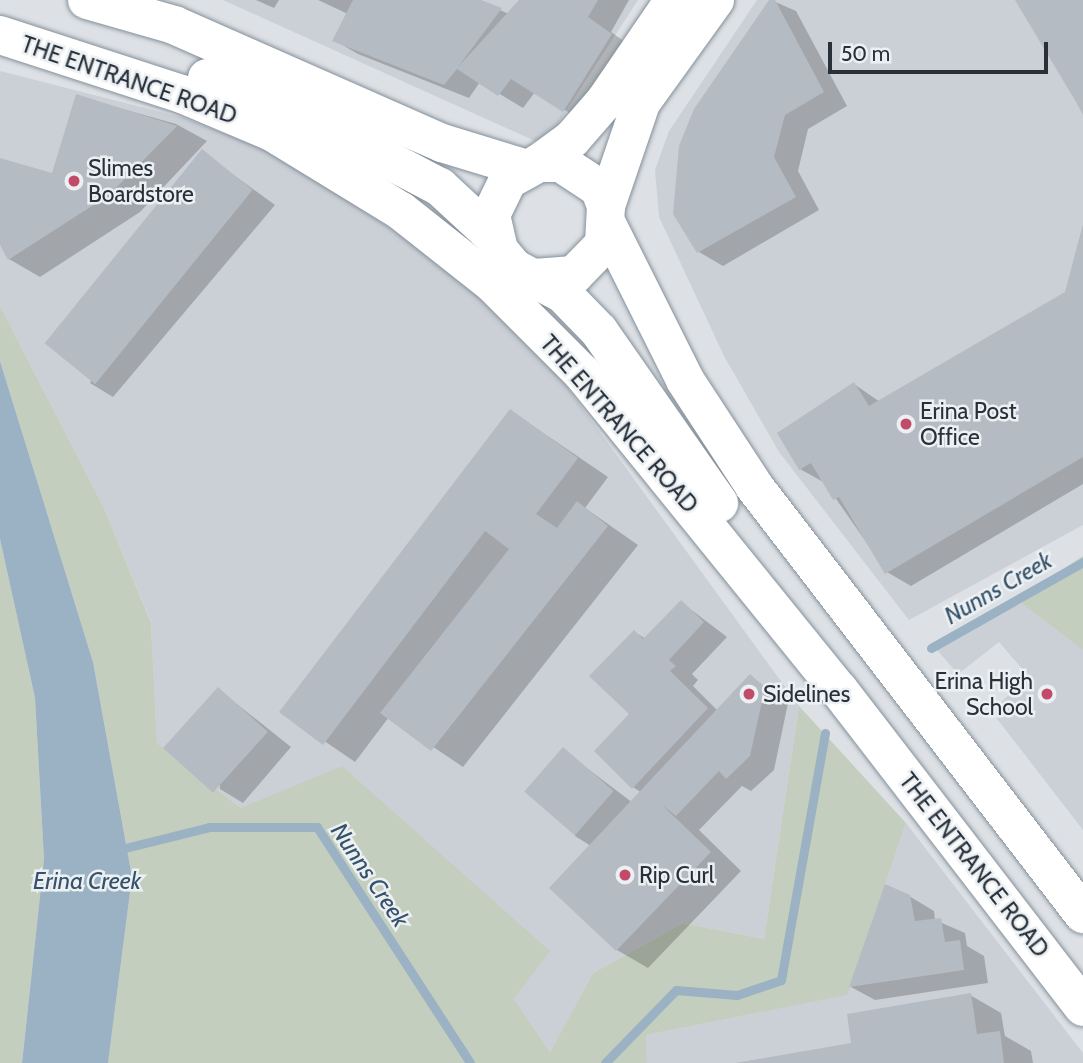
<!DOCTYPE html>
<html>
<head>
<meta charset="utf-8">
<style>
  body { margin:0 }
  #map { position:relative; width:1083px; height:1063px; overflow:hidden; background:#dde1e5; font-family:Cabin,sans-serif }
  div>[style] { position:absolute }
  .built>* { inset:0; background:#cbd0d6 }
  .green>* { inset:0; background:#c4cebe }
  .water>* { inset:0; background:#9ab2c3 }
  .shadow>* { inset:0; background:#0003 }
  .stream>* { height:9px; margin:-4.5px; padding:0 4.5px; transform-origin:4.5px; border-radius:4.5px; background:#9ab2c3 }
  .building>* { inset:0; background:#b4bbc2; transform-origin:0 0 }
  .roads { filter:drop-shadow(0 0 2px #85909b) drop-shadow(0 0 2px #85909b) }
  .secondary>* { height:38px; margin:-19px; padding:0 19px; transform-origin:19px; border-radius:19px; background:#fff }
  .highway>* { height:38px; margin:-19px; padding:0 19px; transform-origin:19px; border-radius:19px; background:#fff }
  .dots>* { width:19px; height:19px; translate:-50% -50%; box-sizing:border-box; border:4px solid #ecf0f3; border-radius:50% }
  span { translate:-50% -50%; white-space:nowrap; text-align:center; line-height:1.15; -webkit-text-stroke:5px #ecf0f3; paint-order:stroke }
  .street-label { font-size:23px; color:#28303a }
  .poi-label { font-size:23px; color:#28303a }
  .left { translate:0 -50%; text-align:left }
  .right { translate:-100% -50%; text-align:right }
  .water-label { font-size:24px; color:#35526a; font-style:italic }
  .scale { position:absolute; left:828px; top:42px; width:220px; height:32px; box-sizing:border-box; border:4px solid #28303a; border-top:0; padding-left:9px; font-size:21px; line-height:24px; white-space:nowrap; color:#28303a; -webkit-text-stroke:5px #ecf0f3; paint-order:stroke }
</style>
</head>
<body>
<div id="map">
  <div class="built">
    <div style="clip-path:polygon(223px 0,638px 0,544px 145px)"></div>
    <div style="clip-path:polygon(757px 0,1083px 0,1083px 525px,909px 620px,779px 452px,724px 356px,659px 217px,655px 170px,669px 131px)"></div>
    <div style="clip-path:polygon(0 71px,184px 118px,295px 160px,519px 321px,799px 706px,764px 939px,683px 923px,593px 973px,550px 1052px,514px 999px,549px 951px,241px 808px,157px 743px,151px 622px,104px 508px,0 306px)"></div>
    <div style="clip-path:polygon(1083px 556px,1083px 830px,991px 711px,1029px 677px,999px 642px,958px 674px,937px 650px)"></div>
    <div style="clip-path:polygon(906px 823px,1083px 1053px,1083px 1063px,647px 1063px,646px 1035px,846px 995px)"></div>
  </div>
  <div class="green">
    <div style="clip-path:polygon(0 306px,104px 508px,151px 623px,157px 743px,241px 808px,342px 766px,550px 951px,514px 999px,550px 1052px,593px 973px,683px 923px,764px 939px,799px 706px,906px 823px,847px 995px,646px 1035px,647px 1063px,108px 1063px,132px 877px,93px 662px,0 361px)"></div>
    <div style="clip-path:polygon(0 539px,35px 698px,44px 859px,22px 1063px,0 1063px)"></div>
    <div style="clip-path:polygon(1083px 556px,1083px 650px,1019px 601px)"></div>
  </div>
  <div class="water">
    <div style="clip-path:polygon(0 361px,93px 662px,132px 877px,108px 1063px,22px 1063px,44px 859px,35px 698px,0 539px)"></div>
  </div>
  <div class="shadow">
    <div style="clip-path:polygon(256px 0,279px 0,274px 8px)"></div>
    <div style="clip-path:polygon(318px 0,476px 0,509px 14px,521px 0,629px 0,611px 32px,635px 49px,588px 124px,535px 92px,523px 108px,480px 82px,469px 98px,358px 54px,334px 40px,348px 14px)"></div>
    <div style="clip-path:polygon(771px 0,796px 11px,847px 106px,808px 129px,798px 171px,819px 210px,723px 266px,699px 252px)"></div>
    <div style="clip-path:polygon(77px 96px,176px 124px,207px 141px,140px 212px,40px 277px,9px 259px,0 241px,0 160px,53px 175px)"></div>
    <div style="clip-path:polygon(202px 152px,275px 205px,113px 397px,90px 383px)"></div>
    <div style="clip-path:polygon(1083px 227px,1083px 484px,911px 586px,887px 572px,825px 483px,800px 469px,854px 384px,880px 402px,1067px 293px)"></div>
    <div style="clip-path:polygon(511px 411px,608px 477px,585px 508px,638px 545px,463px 767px,389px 717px,355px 762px,282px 712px)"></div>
    <div style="clip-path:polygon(681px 602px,727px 637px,692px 674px,698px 680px,693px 686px,718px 711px,750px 676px,788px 703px,774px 770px,751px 791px,742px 786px,699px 830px,741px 871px,648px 968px,617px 950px,591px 846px,575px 836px,563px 750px,633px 803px,642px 793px,633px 787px,634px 632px,646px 639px)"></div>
    <div style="clip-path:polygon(218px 689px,291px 747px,243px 803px,220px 789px)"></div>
    <div style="clip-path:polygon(909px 896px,934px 911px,935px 920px,965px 933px,967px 946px,984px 956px,988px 983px,875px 1000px,851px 987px)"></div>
    <div style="clip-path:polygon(970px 995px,1001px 1013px,1005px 1036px,1031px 1051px,1033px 1063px,737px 1063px,853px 1044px)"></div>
  </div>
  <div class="stream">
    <div style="left:931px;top:648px;width:175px;rotate:-29.5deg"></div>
    <div style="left:117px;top:850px;width:95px;rotate:-14deg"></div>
    <div style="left:209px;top:827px;width:108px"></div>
    <div style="left:317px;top:827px;width:281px;rotate:57deg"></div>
    <div style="left:605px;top:1063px;width:102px;rotate:-45.8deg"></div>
    <div style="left:676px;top:990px;width:61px;rotate:4.7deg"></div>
    <div style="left:737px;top:995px;width:46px;rotate:-18.8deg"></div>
    <div style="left:781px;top:980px;width:251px;rotate:-79.9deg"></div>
  </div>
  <div class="building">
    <div style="clip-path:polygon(353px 0,481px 0,502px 8px,458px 67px,519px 0,598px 0,588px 17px,612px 34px,563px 112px,511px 79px,498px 96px,457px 69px,444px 85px,332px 41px)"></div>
    <div style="clip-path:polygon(769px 0,775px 0,824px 92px,785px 115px,774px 157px,796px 197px,697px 253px,673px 214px,679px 146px,694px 109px)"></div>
    <div style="clip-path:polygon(1015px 0,1083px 0,1083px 115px,1076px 102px)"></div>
    <div style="clip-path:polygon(76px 94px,177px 126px,109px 195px,8px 260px,0 245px,0 158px,52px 173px)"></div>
    <div style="left:202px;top:149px;width:65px;height:250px;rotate:39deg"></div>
    <div style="clip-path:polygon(1083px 224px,1083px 457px,885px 574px,839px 497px,833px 500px,811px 463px,799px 470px,777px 433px,854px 382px,869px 406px,1065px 292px)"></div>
    <div style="clip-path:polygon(510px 409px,578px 458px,536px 514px,557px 528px,577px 501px,608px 526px,431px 751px,380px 713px,509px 549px,485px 531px,323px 745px,279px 712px)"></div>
    <div style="clip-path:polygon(681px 600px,704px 622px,669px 660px,676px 666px,670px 671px,708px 708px,632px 789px,594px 751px,629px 714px,589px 676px,634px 630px,643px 639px)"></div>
    <div style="clip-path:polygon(750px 674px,765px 688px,750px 756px,726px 779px,719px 771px,676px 816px,661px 804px,711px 852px,616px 951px,549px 888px)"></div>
    <div style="left:218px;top:687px;width:67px;height:82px;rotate:42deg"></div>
    <div style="left:563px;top:747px;width:67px;height:59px;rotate:41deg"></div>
    <div style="clip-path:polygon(885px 884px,910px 895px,915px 921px,941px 918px,945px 942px,960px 940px,964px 970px,849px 987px)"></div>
    <div style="clip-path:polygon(971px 993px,977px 1034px,1000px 1031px,1004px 1063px,736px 1063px,851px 1043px,847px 1014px)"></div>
  </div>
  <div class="roads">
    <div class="secondary">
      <div style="left:539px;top:163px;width:41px;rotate:-36deg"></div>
      <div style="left:572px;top:139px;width:50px;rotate:-49deg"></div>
      <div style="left:605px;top:101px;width:122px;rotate:-55.7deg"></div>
      <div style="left:606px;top:206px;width:109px;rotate:-71.2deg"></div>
      <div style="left:641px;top:103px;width:127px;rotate:-54.3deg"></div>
    </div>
    <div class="highway">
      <div style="left:87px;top:0;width:91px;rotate:16deg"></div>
      <div style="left:174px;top:25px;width:293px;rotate:23.8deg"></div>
      <div style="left:442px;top:143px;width:86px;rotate:17deg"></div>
      <div style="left:0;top:35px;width:191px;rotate:18deg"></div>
      <div style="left:182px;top:94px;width:98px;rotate:22.9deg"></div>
      <div style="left:272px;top:132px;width:151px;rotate:31.5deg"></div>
      <div style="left:401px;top:211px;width:117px;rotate:38.4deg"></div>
      <div style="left:493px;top:284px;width:126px;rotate:45deg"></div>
      <div style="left:582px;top:373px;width:408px;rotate:51deg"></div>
      <div style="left:839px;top:690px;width:400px;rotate:52.4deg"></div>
      <div style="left:207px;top:78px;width:94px;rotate:20.6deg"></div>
      <div style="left:295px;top:111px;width:164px;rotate:27.7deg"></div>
      <div style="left:440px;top:187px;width:72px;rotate:42.8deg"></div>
      <div style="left:608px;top:226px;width:172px;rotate:63.4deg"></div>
      <div style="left:685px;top:380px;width:126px;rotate:56.9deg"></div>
      <div style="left:754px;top:486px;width:540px;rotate:52.45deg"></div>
      <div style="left:534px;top:278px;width:40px;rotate:-4.3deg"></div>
      <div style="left:574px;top:275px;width:43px;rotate:-45.9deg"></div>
      <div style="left:604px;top:244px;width:38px;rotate:-87deg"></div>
      <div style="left:606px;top:206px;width:19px;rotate:-111deg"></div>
      <div style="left:599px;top:188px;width:45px;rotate:-146.7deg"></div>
      <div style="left:561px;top:163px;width:22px;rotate:180deg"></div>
      <div style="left:539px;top:163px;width:35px;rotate:151deg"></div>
      <div style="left:508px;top:180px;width:39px;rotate:116deg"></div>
      <div style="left:491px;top:215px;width:36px;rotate:77deg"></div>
      <div style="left:499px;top:250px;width:23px;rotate:50deg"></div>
      <div style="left:514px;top:268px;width:55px;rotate:28deg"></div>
      <div style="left:563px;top:294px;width:52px;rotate:45.8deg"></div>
      <div style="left:599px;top:331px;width:210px;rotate:55.1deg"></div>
    </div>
  </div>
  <div class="dots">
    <div style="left:74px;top:181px;background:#c14b68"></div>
    <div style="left:906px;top:424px;background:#c14b68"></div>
    <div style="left:749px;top:694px;background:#c14b68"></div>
    <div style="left:1047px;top:694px;background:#c14b68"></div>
    <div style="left:625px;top:875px;background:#c14b68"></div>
  </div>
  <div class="street-label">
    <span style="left:129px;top:80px;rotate:19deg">THE ENTRANCE ROAD</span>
    <span style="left:619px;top:424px;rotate:49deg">THE ENTRANCE ROAD</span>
    <span style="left:974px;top:865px;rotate:52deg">THE ENTRANCE ROAD</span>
  </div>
  <div class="poi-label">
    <span class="left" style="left:88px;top:181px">Slimes<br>Boardstore</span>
    <span class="left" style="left:920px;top:424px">Erina Post<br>Office</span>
    <span class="right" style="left:1033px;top:694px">Erina High<br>School</span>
    <span class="left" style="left:763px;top:694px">Sidelines</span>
    <span class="left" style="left:639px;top:875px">Rip Curl</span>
  </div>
  <div class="water-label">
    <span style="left:998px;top:588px;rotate:-30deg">Nunns Creek</span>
    <span style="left:370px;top:875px;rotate:56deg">Nunns Creek</span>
    <span style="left:87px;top:881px">Erina Creek</span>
  </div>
  <div class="scale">50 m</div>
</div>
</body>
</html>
